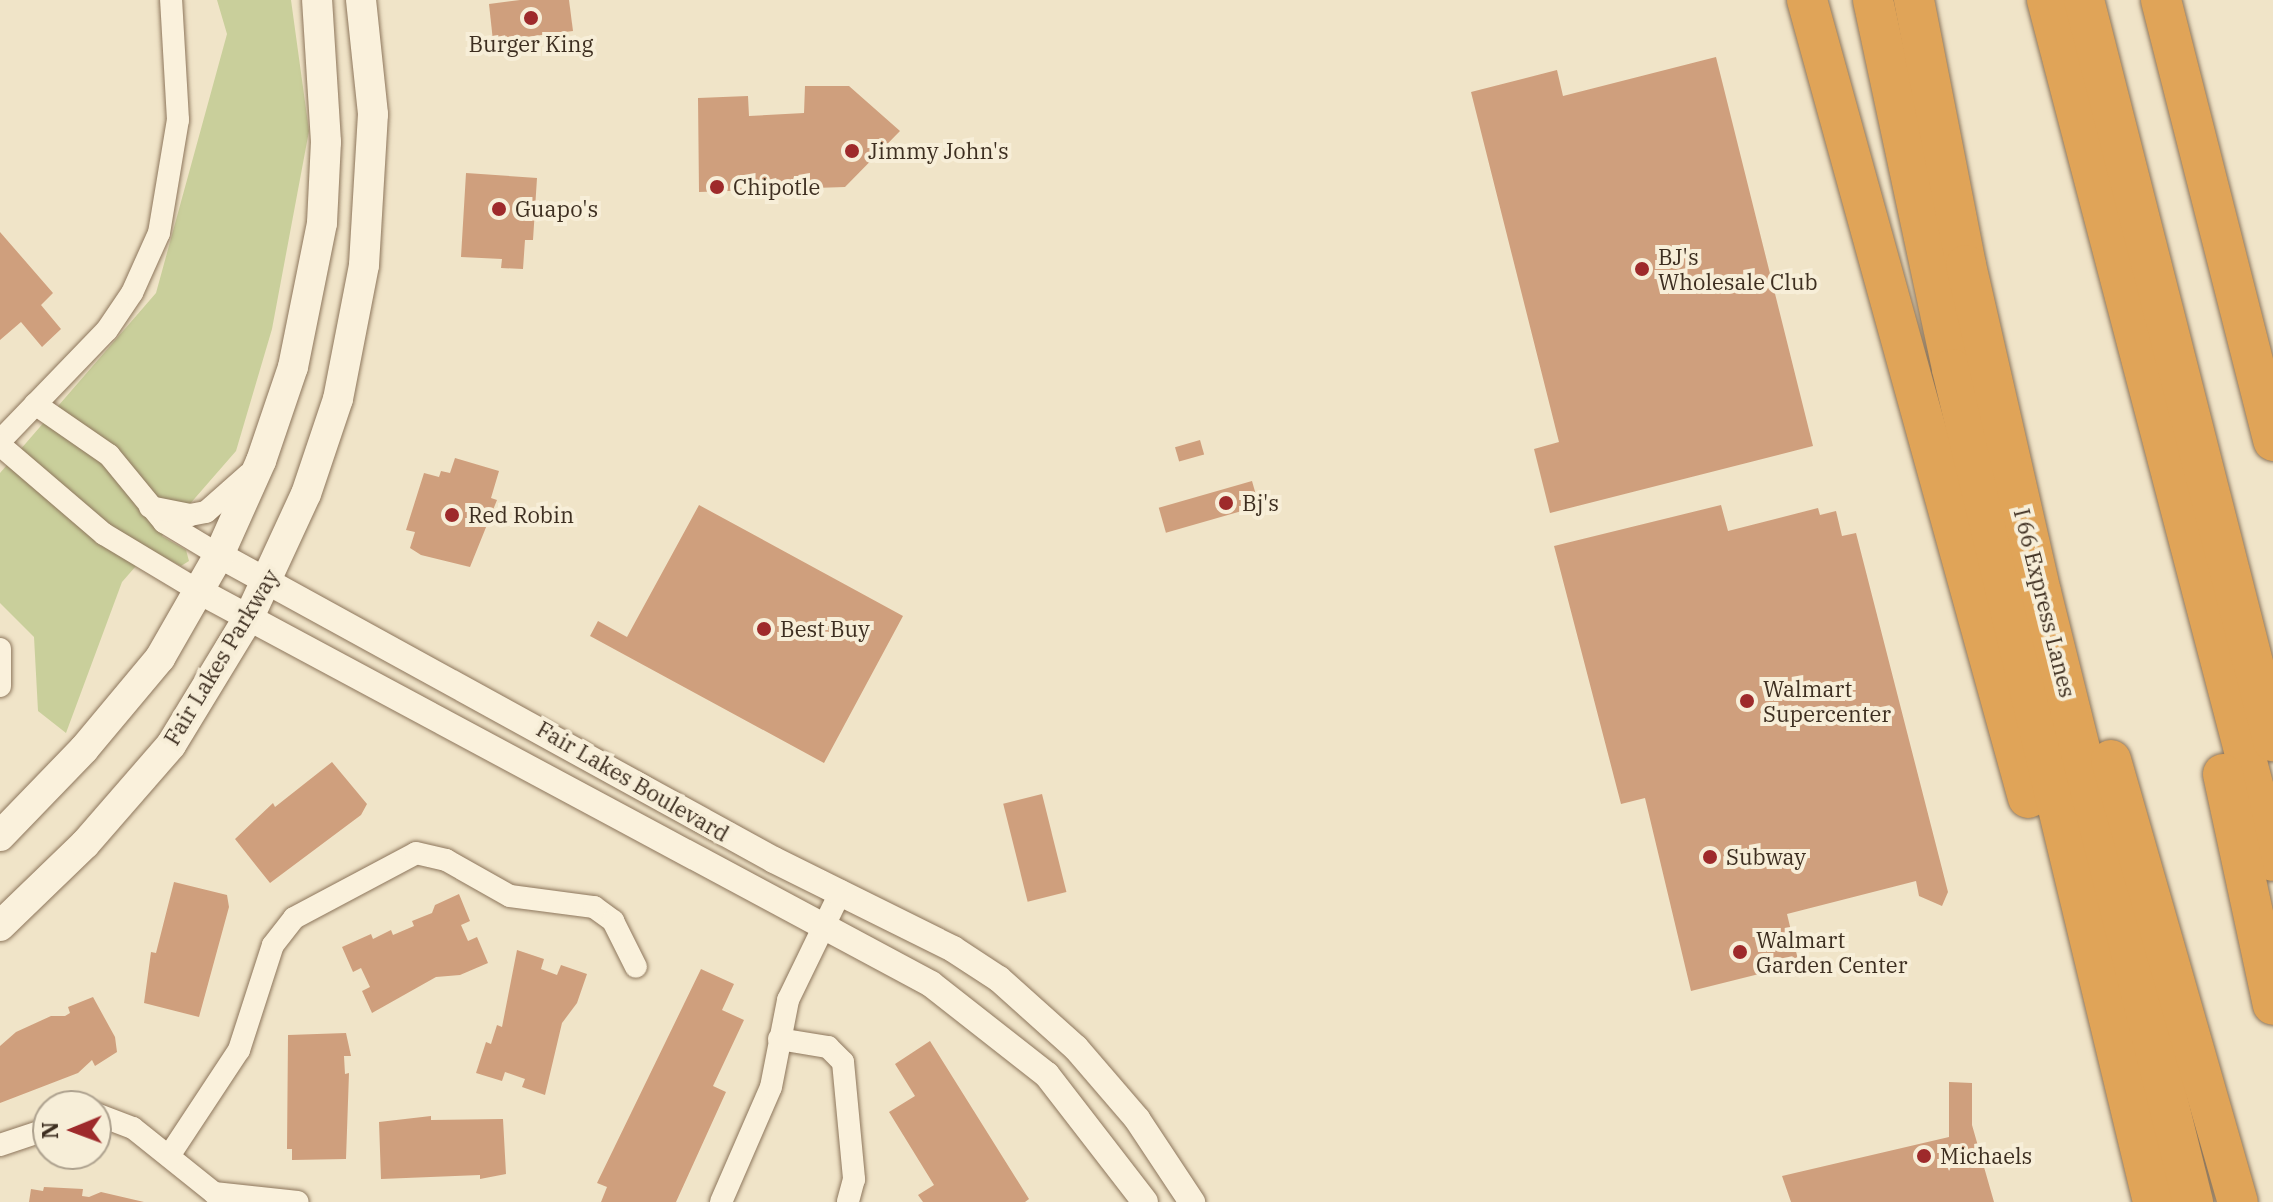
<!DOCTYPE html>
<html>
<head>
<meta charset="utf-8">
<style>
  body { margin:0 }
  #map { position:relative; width:2273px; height:1202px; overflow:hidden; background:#f0e4c8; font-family:"IBM Plex Serif",serif }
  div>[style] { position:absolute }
  .green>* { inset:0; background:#c9cf9b }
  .building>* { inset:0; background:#cf9f7d; transform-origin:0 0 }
  .roads { filter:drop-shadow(0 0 2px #8d765c) drop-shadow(0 0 2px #8d765c) }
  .minor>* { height:22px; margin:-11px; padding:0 11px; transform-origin:11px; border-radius:11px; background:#faf1dc }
  .tertiary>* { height:26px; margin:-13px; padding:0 13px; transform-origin:13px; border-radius:13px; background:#faf1dc }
  .secondary>* { height:30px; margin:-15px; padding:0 15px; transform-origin:15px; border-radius:15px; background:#faf1dc }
  .motorway>* { height:40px; margin:-20px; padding:0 20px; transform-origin:20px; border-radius:20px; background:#e0a458 }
  .dots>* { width:22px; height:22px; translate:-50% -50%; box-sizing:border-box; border:4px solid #f7eed8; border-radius:50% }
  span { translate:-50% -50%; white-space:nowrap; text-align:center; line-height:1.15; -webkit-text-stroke:8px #f7eed8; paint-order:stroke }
  .poi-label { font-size:22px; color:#3d2e20 }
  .left { translate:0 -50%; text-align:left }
  .street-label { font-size:22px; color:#3d2e20 }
  .north { position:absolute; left:32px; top:1090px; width:80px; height:80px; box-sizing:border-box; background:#f7eed8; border:2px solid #ada18e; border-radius:50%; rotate:269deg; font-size:22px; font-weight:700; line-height:32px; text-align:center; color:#3d2e20 }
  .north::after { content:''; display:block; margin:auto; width:28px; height:36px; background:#9e2a2b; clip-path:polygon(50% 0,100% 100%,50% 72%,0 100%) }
</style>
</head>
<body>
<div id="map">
  <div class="green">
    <div style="clip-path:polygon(217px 0,291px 0,309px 131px,272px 329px,236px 451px,162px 536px,186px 550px,189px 561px,181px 566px,150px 550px,122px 582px,66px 733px,38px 711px,34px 637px,0 603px,0 473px,156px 293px,227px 34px)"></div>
  </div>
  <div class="building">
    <div style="clip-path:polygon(520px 0,569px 0,573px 31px,493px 41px,489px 4px)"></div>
    <div style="clip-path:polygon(1716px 57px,1813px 446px,1550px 513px,1534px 449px,1559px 442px,1471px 92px,1557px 70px,1563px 96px)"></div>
    <div style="clip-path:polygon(805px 86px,849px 86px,900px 131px,845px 187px,699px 192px,698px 98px,748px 96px,749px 116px,804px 113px)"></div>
    <div style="clip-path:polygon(466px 173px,537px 178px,533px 240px,525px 240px,523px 269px,501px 268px,502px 259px,461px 257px)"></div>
    <div style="clip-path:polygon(0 232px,53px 293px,41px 305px,61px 329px,42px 347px,21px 322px,0 340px)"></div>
    <div style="left:1200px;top:440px;width:15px;height:26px;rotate:74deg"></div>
    <div style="clip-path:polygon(455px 458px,499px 471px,491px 498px,497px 500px,470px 567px,421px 555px,410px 548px,415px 532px,406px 530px,424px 473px,439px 477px,441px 471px,450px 473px)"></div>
    <div style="left:1252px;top:481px;width:26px;height:97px;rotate:74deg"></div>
    <div style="clip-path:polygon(699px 505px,903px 616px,824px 763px,590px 636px,598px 621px,627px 637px)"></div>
    <div style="clip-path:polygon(1721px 505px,1728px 531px,1818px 508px,1820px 515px,1836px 511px,1842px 536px,1856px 533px,1948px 892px,1942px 906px,1919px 896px,1916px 881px,1787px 914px,1799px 964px,1691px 991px,1645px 798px,1621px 804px,1554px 546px)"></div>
    <div style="clip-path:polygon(332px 762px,367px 804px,361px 815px,270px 883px,235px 839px,273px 803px,275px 807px)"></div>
    <div style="left:1042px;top:794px;width:101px;height:40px;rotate:76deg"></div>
    <div style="clip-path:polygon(174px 882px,227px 895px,229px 907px,199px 1017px,144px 1003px,151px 952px,156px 953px)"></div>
    <div style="clip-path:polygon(459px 894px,470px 921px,461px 925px,468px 941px,477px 937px,488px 963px,460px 975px,436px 977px,372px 1013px,362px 991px,370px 987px,361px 968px,353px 972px,342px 947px,371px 934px,373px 939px,391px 930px,393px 935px,414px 926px,412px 921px,432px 913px,435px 905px)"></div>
    <div style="clip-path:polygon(517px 950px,544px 959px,541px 969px,557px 975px,561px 965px,587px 974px,577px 1003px,562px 1023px,545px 1095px,522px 1087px,525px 1079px,505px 1072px,502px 1081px,476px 1073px,486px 1042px,491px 1044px,497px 1025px,502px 1027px)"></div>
    <div style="clip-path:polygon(701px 969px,734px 984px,722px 1010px,744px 1020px,713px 1086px,726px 1092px,676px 1202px,601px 1202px,607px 1187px,597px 1183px)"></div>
    <div style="clip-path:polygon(93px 997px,115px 1037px,117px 1052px,95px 1066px,92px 1060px,78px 1073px,0 1103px,0 1046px,16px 1032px,51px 1016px,65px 1016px,70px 1013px,68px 1007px)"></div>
    <div style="clip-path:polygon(346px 1033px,351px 1056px,344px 1056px,345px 1074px,349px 1073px,346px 1159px,292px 1160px,292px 1149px,287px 1149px,288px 1035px)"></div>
    <div style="clip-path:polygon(930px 1041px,1029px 1199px,1025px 1202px,923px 1202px,918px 1195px,934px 1185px,889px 1112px,915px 1096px,895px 1064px)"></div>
    <div style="clip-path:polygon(1949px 1082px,1972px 1083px,1972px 1125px,1994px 1202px,1791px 1202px,1782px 1176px,1949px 1137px)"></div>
    <div style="clip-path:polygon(431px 1116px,431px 1120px,503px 1119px,506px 1174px,480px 1179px,480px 1175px,381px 1179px,379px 1122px)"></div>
    <div style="clip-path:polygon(44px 1187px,83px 1189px,82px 1196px,89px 1197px,101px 1192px,144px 1202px,29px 1202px,31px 1189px,43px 1191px)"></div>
  </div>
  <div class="roads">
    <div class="minor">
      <div style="left:35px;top:404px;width:90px;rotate:34.6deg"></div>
      <div style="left:109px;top:455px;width:87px;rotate:50.6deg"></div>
      <div style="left:164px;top:522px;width:64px;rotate:31deg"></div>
      <div style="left:0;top:441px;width:154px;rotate:-46.1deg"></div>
      <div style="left:107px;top:330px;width:45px;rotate:-56deg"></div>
      <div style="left:132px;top:293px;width:66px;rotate:-65.8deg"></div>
      <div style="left:159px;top:233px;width:115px;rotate:-80.5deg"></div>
      <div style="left:178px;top:120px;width:120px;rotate:-93.3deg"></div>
      <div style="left:0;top:445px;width:137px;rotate:40.6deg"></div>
      <div style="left:104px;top:534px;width:111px;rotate:31deg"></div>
      <div style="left:150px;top:507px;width:41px;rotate:11.3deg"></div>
      <div style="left:190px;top:515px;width:16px;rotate:-11deg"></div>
      <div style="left:206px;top:512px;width:57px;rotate:-41.5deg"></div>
      <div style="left:0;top:649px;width:37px;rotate:90deg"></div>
      <div style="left:779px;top:1039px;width:50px;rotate:9.3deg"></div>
      <div style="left:828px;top:1047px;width:21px;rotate:45deg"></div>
      <div style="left:843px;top:1062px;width:118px;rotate:84.6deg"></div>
      <div style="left:854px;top:1179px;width:24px;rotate:105deg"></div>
      <div style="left:96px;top:1114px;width:40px;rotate:21deg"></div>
      <div style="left:133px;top:1128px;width:104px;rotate:38.7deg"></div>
      <div style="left:214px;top:1193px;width:84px;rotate:6.1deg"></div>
      <div style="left:0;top:1145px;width:51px;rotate:-18.4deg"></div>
      <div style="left:169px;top:1156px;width:127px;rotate:-56.6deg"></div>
      <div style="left:239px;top:1050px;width:110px;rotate:-72.1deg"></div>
      <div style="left:273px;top:945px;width:34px;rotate:-52deg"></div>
      <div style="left:294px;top:918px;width:138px;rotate:-28deg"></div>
      <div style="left:416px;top:853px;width:31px;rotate:13deg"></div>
      <div style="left:446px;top:860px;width:73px;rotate:29.4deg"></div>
      <div style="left:510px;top:896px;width:85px;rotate:7.5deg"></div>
      <div style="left:594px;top:907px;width:24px;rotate:36deg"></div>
      <div style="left:613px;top:921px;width:51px;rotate:63.4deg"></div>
      <div style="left:721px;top:1202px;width:125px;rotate:-66.5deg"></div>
      <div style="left:771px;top:1087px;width:89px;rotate:-78.9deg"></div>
      <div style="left:788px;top:1000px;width:121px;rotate:-64.1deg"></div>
    </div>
    <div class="tertiary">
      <div style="left:219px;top:555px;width:633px;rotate:28.79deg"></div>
      <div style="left:774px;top:860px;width:200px;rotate:26.4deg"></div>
      <div style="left:953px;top:949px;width:55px;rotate:33.1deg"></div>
      <div style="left:999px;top:979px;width:103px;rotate:41.9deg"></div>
      <div style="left:1076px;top:1048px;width:94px;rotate:49.3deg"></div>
      <div style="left:1137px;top:1119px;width:100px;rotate:56.5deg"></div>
      <div style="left:199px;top:591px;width:831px;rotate:28.23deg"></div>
      <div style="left:931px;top:984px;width:147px;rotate:38.1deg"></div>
      <div style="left:1047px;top:1075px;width:160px;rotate:52.3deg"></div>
    </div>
    <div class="secondary">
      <div style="left:0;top:836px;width:121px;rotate:-46deg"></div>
      <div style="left:84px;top:749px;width:119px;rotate:-50.1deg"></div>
      <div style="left:160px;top:658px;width:119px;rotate:-60.2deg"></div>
      <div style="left:219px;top:555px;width:103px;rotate:-65.9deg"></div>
      <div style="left:261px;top:461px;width:99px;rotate:-71.2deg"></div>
      <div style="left:293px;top:367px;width:147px;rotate:-78.6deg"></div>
      <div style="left:322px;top:223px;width:81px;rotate:-87.2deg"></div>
      <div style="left:326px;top:142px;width:142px;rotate:-93.6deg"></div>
      <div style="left:0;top:926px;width:118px;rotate:-44deg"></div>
      <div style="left:85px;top:844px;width:131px;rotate:-49deg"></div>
      <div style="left:171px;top:745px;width:152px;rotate:-58.7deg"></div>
      <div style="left:250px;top:615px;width:133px;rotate:-65.2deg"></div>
      <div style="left:306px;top:494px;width:100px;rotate:-71.4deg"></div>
      <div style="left:338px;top:399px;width:136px;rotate:-79deg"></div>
      <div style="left:364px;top:265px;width:151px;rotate:-86.6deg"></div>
      <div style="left:373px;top:114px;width:115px;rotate:-96deg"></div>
    </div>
    <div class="motorway">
      <div style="left:1807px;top:0;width:828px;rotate:74.52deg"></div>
      <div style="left:1873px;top:0;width:377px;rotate:77.9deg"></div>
      <div style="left:1952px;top:369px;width:857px;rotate:76.43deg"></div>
      <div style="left:1914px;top:0;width:270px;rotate:78.9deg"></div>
      <div style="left:1966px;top:265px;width:335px;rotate:77.1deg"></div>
      <div style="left:2041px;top:592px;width:629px;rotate:76.01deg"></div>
      <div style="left:2047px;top:0;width:890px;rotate:75.29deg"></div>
      <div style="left:2084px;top:0;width:765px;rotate:75.69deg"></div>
      <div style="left:2161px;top:0;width:455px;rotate:75.7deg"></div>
      <div style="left:2111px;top:760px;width:460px;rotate:74deg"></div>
      <div style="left:2223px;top:774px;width:236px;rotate:77.8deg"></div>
    </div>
  </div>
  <div class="dots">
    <div style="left:531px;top:18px;background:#9e2a2b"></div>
    <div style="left:852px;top:151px;background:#9e2a2b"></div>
    <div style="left:717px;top:187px;background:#9e2a2b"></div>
    <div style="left:499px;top:209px;background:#9e2a2b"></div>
    <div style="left:1642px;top:269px;background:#9e2a2b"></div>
    <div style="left:1226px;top:503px;background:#9e2a2b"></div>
    <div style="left:452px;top:515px;background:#9e2a2b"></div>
    <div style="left:764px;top:629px;background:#9e2a2b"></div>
    <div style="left:1747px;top:701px;background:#9e2a2b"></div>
    <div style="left:1710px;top:857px;background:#9e2a2b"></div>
    <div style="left:1740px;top:952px;background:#9e2a2b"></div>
    <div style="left:1924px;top:1156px;background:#9e2a2b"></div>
  </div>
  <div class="poi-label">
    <span style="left:531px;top:44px">Burger King</span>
    <span class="left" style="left:868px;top:151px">Jimmy John's</span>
    <span class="left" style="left:733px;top:187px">Chipotle</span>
    <span class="left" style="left:515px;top:209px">Guapo's</span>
    <span class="left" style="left:1658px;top:269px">BJ's<br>Wholesale Club</span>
    <span class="left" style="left:1242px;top:503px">Bj's</span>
    <span class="left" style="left:468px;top:515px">Red Robin</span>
    <span class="left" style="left:780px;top:629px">Best Buy</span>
    <span class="left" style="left:1763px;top:701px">Walmart<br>Supercenter</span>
    <span class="left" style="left:1726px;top:857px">Subway</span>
    <span class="left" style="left:1756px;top:952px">Walmart<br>Garden Center</span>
    <span class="left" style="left:1940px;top:1156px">Michaels</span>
  </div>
  <div class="street-label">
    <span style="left:2045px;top:603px;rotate:76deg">I 66 Express Lanes</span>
    <span style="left:221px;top:657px;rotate:-59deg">Fair Lakes Parkway</span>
    <span style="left:633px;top:781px;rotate:30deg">Fair Lakes Boulevard</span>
  </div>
  <div class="north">N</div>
</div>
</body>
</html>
